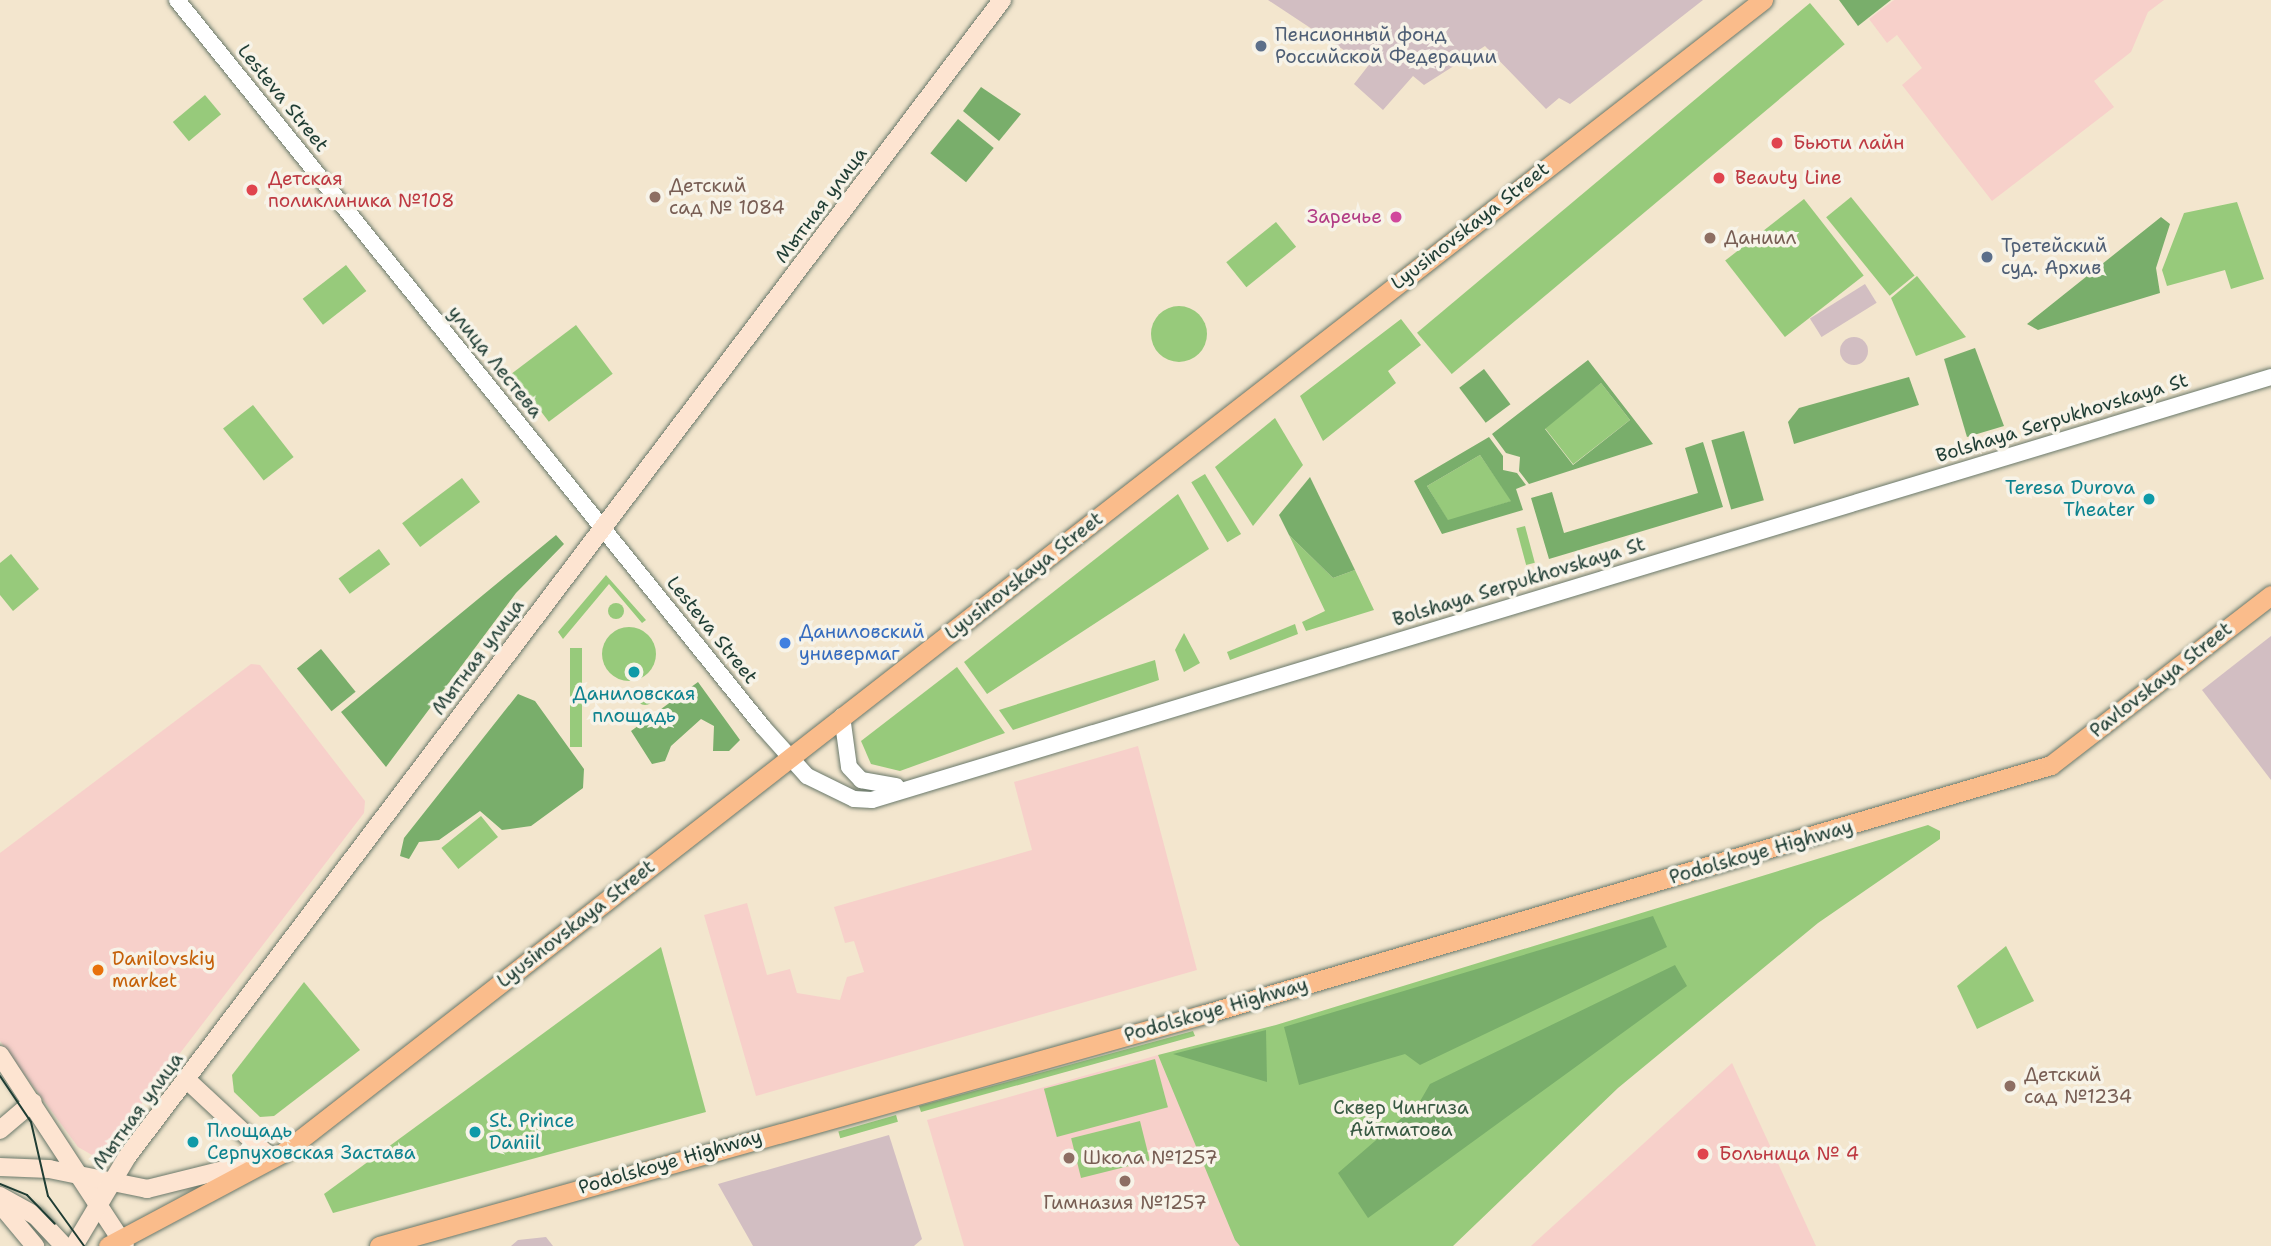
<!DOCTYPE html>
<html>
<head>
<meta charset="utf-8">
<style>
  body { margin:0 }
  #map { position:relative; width:2271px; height:1246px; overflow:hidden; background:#f3e6ce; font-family:"Shantell Sans",sans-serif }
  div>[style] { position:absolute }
  .built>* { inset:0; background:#f7d0ca }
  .industrial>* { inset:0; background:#d2bec2; transform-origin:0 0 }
  .round { border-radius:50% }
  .green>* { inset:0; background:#97ca7b; transform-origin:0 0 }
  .forest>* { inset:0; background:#79ae6b; transform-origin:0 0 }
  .roads { filter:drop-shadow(0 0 2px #69786a) drop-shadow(0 0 2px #69786a) }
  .tertiary>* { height:16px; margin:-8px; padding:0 8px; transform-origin:8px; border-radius:8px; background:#fff }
  .secondary>* { height:18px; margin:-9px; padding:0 9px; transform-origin:9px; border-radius:9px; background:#fde4d1 }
  .primary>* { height:19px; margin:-9.5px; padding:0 9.5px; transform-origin:9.5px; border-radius:9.5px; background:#fabc8b }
  .tram>* { height:2px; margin:-1px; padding:0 1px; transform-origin:1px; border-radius:1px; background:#1f3d34 }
  .dots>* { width:19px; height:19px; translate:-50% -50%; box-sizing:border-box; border:4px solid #f7f3e8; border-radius:50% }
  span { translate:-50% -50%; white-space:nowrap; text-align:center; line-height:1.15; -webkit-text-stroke:7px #f7f3e8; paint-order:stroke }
  .service-label { font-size:19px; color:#4e5e75 }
  .left { translate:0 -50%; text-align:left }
  .street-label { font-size:19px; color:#1f3d34 }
  .health-label { font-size:19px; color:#be3a42 }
  .education-label { font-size:19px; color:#785e54 }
  .hotel-label { font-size:19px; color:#b23c85 }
  .right { translate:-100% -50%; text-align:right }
  .culture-label { font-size:19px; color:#0d838f }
  .shop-label { font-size:19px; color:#366cbe }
  .food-label { font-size:19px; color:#c56008 }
  .park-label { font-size:19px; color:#375942 }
</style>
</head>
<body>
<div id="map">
  <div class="built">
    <div style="clip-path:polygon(1894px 0,2164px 0,2148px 12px,2131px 52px,2094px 81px,2114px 107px,1992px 201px,1902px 85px,1922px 68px,1897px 35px,1887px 43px,1869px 19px)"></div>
    <div style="clip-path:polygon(251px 664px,260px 665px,365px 801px,364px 813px,99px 1159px,78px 1147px,0 1041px,0 853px)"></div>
    <div style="clip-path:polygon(1138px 746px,1197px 970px,756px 1096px,704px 915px,747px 903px,767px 975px,790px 969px,797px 993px,840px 1000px,847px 977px,864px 972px,854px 941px,845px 943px,834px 907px,1032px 850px,1014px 782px)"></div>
    <div style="clip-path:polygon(1158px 1055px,1240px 1246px,964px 1246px,927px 1120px)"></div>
    <div style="clip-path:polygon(1732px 1063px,1816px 1246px,1531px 1246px)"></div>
  </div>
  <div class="industrial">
    <div style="clip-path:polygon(1268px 0,1703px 0,1570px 104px,1559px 98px,1546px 109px,1485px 46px,1424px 85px,1413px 76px,1383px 110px,1354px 84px,1368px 66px)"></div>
    <div style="left:1865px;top:284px;width:22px;height:65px;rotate:58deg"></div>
    <div class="round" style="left:1840px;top:337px;width:28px;height:28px"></div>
    <div style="clip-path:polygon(2271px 636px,2271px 780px,2202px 690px)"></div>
    <div style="clip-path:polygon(889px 1135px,922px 1239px,914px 1246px,753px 1246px,718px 1184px)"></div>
    <div style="clip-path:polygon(546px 1237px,553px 1246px,511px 1246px,518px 1240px)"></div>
  </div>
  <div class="green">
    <div style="left:1810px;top:3px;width:54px;height:513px;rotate:50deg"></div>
    <div style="left:205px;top:95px;width:25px;height:42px;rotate:50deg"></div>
    <div style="left:1851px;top:197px;width:101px;height:32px;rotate:51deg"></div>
    <div style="left:1804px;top:199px;width:97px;height:100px;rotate:52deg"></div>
    <div style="clip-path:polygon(2237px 202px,2264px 279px,2231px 289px,2225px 270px,2167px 286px,2162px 270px,2184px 213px)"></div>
    <div style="left:1276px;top:222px;width:32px;height:64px;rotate:51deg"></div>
    <div style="left:346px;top:265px;width:33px;height:55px;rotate:52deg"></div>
    <div style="clip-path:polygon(1917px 276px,1966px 337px,1916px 356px,1891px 298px)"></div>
    <div class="round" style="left:1151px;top:306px;width:56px;height:56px"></div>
    <div style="clip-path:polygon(1401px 319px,1421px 345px,1388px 371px,1396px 383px,1323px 441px,1300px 396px)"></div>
    <div style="left:576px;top:325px;width:61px;height:80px;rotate:53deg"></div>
    <div style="left:1601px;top:383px;width:47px;height:72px;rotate:52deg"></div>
    <div style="left:253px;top:405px;width:66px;height:38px;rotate:52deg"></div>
    <div style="clip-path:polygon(1275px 418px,1303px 465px,1253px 526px,1215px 467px)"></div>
    <div style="clip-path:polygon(1480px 455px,1512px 501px,1448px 521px,1427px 486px)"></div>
    <div style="left:1205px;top:474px;width:70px;height:16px;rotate:59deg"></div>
    <div style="left:462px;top:478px;width:30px;height:75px;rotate:53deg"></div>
    <div style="clip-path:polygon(1178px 494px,1209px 549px,987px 694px,964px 662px)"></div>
    <div style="left:1525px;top:526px;width:38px;height:9px;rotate:75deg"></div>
    <div style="clip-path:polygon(1289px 535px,1333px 578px,1355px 570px,1374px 610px,1306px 631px,1302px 622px,1325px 611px)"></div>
    <div style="left:379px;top:549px;width:19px;height:50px;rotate:54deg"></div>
    <div style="clip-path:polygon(11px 554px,39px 589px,13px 611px,0 595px,0 563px)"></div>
    <div style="clip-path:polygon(606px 575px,646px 620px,642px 623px,609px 584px,563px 639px,558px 632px)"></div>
    <div class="round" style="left:608px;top:603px;width:16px;height:16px"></div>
    <div style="clip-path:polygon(1295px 624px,1298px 634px,1230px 660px,1227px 652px)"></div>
    <div class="round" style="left:602px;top:627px;width:54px;height:54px"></div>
    <div style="clip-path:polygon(1184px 633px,1200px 663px,1184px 672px,1175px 650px)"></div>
    <div style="left:570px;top:648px;width:12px;height:99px"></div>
    <div style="clip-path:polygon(1155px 660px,1159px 680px,1013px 730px,999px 710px)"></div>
    <div style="clip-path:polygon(957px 667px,1005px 733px,900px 771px,871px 764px,861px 741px)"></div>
    <div class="round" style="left:637px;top:689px;width:16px;height:16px"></div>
    <div style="left:481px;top:816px;width:27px;height:51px;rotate:51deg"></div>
    <div style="clip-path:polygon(1928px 825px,1940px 831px,1940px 839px,1818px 923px,1618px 1088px,1453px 1246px,1240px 1246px,1235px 1240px,1158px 1055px,1276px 1025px)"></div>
    <div style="clip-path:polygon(2006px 946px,2034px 1001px,1977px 1029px,1957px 986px)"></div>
    <div style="clip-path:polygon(661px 947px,706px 1112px,333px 1213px,324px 1194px)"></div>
    <div style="clip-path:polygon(304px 982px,360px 1050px,274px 1116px,260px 1117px,234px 1092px,232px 1075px)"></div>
    <div style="clip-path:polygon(1193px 1031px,1195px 1036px,921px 1112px,919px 1106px)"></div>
    <div style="left:1155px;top:1059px;width:50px;height:115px;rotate:75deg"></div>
    <div style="left:896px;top:1115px;width:7px;height:60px;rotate:74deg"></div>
    <div style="left:1140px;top:1121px;width:41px;height:71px;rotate:76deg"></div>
  </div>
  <div class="forest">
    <div style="clip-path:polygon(1839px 0,1891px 0,1858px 26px)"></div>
    <div style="clip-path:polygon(981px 87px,1021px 114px,999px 141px,963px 111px)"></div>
    <div style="left:958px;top:119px;width:46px;height:44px;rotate:39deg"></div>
    <div style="clip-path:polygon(2161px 217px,2170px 224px,2156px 268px,2160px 293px,2038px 330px,2027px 324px)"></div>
    <div style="clip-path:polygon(1975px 348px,2004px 426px,1967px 437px,1944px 359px)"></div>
    <div style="clip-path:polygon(evenodd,1588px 360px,1653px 444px,1529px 484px,1519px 471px,1520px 457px,1506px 453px,1492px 434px,1588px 360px,1601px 383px,1630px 420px,1573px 465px,1545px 429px,1601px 383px)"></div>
    <div style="left:1484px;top:369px;width:44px;height:31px;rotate:53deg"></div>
    <div style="clip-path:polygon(1909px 377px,1919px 405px,1794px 444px,1788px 422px,1799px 408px)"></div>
    <div style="left:1744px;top:431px;width:72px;height:34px;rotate:74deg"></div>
    <div style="clip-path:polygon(evenodd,1489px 437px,1503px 456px,1503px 470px,1517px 473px,1526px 485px,1516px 489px,1523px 510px,1442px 534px,1414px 481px,1489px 437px,1480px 455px,1511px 501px,1448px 520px,1427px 486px,1480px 455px)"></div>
    <div style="clip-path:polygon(1703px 442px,1723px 507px,1549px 559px,1531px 498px,1552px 492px,1564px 533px,1698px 493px,1685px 448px)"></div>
    <div style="clip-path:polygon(1310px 477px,1355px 570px,1333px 578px,1289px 535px,1279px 515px)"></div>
    <div style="clip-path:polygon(556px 535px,564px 544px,516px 593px,386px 767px,341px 712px)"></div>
    <div style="left:321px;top:649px;width:55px;height:31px;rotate:51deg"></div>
    <div style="clip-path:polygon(698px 682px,740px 740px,729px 751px,713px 751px,714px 726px,701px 719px,671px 746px,665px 761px,652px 764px,631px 731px)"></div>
    <div style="clip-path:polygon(518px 694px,535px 701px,584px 769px,583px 788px,531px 826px,502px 830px,480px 811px,439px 840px,419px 842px,409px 859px,400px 856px,404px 838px)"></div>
    <div style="clip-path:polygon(1653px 916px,1667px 947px,1420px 1065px,1405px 1054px,1299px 1085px,1284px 1027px)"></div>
    <div style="clip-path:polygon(1675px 965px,1687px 986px,1368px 1218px,1338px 1173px,1419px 1103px,1430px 1084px)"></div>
    <div style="clip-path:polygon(1266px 1030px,1267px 1082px,1173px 1054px)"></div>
  </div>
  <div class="roads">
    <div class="tertiary">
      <div style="left:177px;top:0;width:934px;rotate:51.13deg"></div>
      <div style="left:763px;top:727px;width:66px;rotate:48.1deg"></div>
      <div style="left:807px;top:776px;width:52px;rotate:26.1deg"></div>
      <div style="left:854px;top:799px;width:18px;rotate:3deg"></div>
      <div style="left:872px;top:800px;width:1462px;rotate:-16.82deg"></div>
      <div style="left:842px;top:716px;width:51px;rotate:82.2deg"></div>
      <div style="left:849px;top:767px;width:18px;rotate:47deg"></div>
      <div style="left:861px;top:780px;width:36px;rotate:10deg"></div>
    </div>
    <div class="secondary">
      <div style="left:0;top:1055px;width:228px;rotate:56.8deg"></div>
      <div style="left:186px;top:1079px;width:115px;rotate:42.9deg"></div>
      <div style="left:0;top:1130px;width:43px;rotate:-40.3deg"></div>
      <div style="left:0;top:1167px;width:49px;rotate:2.3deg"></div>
      <div style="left:49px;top:1169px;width:100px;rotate:11.5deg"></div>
      <div style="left:147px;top:1189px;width:107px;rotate:-14deg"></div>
      <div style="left:0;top:1196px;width:41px;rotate:29.1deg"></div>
      <div style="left:36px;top:1216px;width:41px;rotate:47deg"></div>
      <div style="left:0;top:1204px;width:55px;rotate:50.2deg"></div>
      <div style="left:74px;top:1246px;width:104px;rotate:-59.2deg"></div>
      <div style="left:127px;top:1157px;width:1451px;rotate:-52.9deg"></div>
    </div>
    <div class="primary">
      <div style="left:108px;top:1246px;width:200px;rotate:-28.1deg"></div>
      <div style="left:284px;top:1152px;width:1875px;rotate:-37.92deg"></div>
      <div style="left:379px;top:1246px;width:858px;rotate:-15.69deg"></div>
      <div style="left:1205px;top:1014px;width:882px;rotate:-16.4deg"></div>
      <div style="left:2051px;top:765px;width:278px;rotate:-37.7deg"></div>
    </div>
  </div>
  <div class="tram">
    <div style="left:0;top:1076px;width:55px;rotate:56deg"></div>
    <div style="left:31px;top:1122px;width:76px;rotate:77.1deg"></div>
    <div style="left:48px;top:1196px;width:62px;rotate:54.2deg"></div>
    <div style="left:0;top:1184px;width:29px;rotate:22deg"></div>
    <div style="left:27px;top:1195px;width:40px;rotate:46deg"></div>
  </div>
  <div class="dots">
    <div style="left:1261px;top:46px;background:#5c6f8a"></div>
    <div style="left:1777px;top:143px;background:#e0444e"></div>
    <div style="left:1719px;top:178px;background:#e0444e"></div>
    <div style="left:252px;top:190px;background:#e0444e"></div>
    <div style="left:655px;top:197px;background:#8d6e63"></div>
    <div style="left:1396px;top:217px;background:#d1479c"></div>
    <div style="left:1710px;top:238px;background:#8d6e63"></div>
    <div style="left:1987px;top:257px;background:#5c6f8a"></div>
    <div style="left:2149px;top:499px;background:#0f9aa8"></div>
    <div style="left:785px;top:643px;background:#3f7fe0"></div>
    <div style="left:634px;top:672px;background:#0f9aa8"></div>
    <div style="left:98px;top:970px;background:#e8710a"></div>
    <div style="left:2010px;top:1086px;background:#8d6e63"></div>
    <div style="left:475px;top:1132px;background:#0f9aa8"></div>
    <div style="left:193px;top:1142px;background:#0f9aa8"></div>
    <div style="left:1703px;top:1154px;background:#e0444e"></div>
    <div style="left:1069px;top:1158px;background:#8d6e63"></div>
    <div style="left:1125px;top:1181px;background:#8d6e63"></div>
  </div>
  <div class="service-label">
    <span class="left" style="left:1275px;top:46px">Пенсионный фонд<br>Российской Федерации</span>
    <span class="left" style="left:2001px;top:257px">Третейский<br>суд. Архив</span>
  </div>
  <div class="street-label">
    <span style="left:283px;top:98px;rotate:51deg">Lesteva Street</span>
    <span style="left:821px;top:205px;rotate:-53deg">Мытная улица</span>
    <span style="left:1470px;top:226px;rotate:-38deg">Lyusinovskaya Street</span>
    <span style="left:495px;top:362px;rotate:51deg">улица Лестева</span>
    <span style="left:2062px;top:418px;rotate:-17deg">Bolshaya Serpukhovskaya St</span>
    <span style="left:1024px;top:576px;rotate:-38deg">Lyusinovskaya Street</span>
    <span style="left:1519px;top:582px;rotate:-17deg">Bolshaya Serpukhovskaya St</span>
    <span style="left:712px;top:630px;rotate:51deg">Lesteva Street</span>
    <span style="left:478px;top:657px;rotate:-53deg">Мытная улица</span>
    <span style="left:2161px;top:680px;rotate:-38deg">Pavlovskaya Street</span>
    <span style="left:1761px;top:852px;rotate:-16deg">Podolskoye Highway</span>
    <span style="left:576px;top:924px;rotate:-38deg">Lyusinovskaya Street</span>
    <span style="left:1216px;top:1010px;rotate:-16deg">Podolskoye Highway</span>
    <span style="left:138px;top:1111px;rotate:-54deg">Мытная улица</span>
    <span style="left:670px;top:1162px;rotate:-16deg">Podolskoye Highway</span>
  </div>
  <div class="health-label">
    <span class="left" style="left:1793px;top:143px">Бьюти лайн</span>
    <span class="left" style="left:1735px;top:178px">Beauty Line</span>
    <span class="left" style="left:268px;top:190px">Детская<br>поликлиника №108</span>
    <span class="left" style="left:1719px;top:1154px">Больница № 4</span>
  </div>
  <div class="education-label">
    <span class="left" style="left:669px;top:197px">Детский<br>сад № 1084</span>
    <span class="left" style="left:1724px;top:238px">Даниил</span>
    <span class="left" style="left:2024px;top:1086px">Детский<br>сад №1234</span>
    <span class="left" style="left:1083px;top:1158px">Школа №1257</span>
    <span style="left:1125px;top:1203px">Гимназия №1257</span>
  </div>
  <div class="hotel-label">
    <span class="right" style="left:1382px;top:217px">Заречье</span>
  </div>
  <div class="culture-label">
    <span class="right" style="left:2135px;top:499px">Teresa Durova<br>Theater</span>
    <span style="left:634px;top:705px">Даниловская<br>площадь</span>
    <span class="left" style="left:489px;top:1132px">St. Prince<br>Daniil</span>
    <span class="left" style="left:207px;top:1142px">Площадь<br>Серпуховская Застава</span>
  </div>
  <div class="shop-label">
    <span class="left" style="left:799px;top:643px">Даниловский<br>универмаг</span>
  </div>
  <div class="food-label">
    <span class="left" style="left:112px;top:970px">Danilovskiy<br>market</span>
  </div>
  <div class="park-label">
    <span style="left:1401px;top:1119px">Сквер Чингиза<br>Айтматова</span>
  </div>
</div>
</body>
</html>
